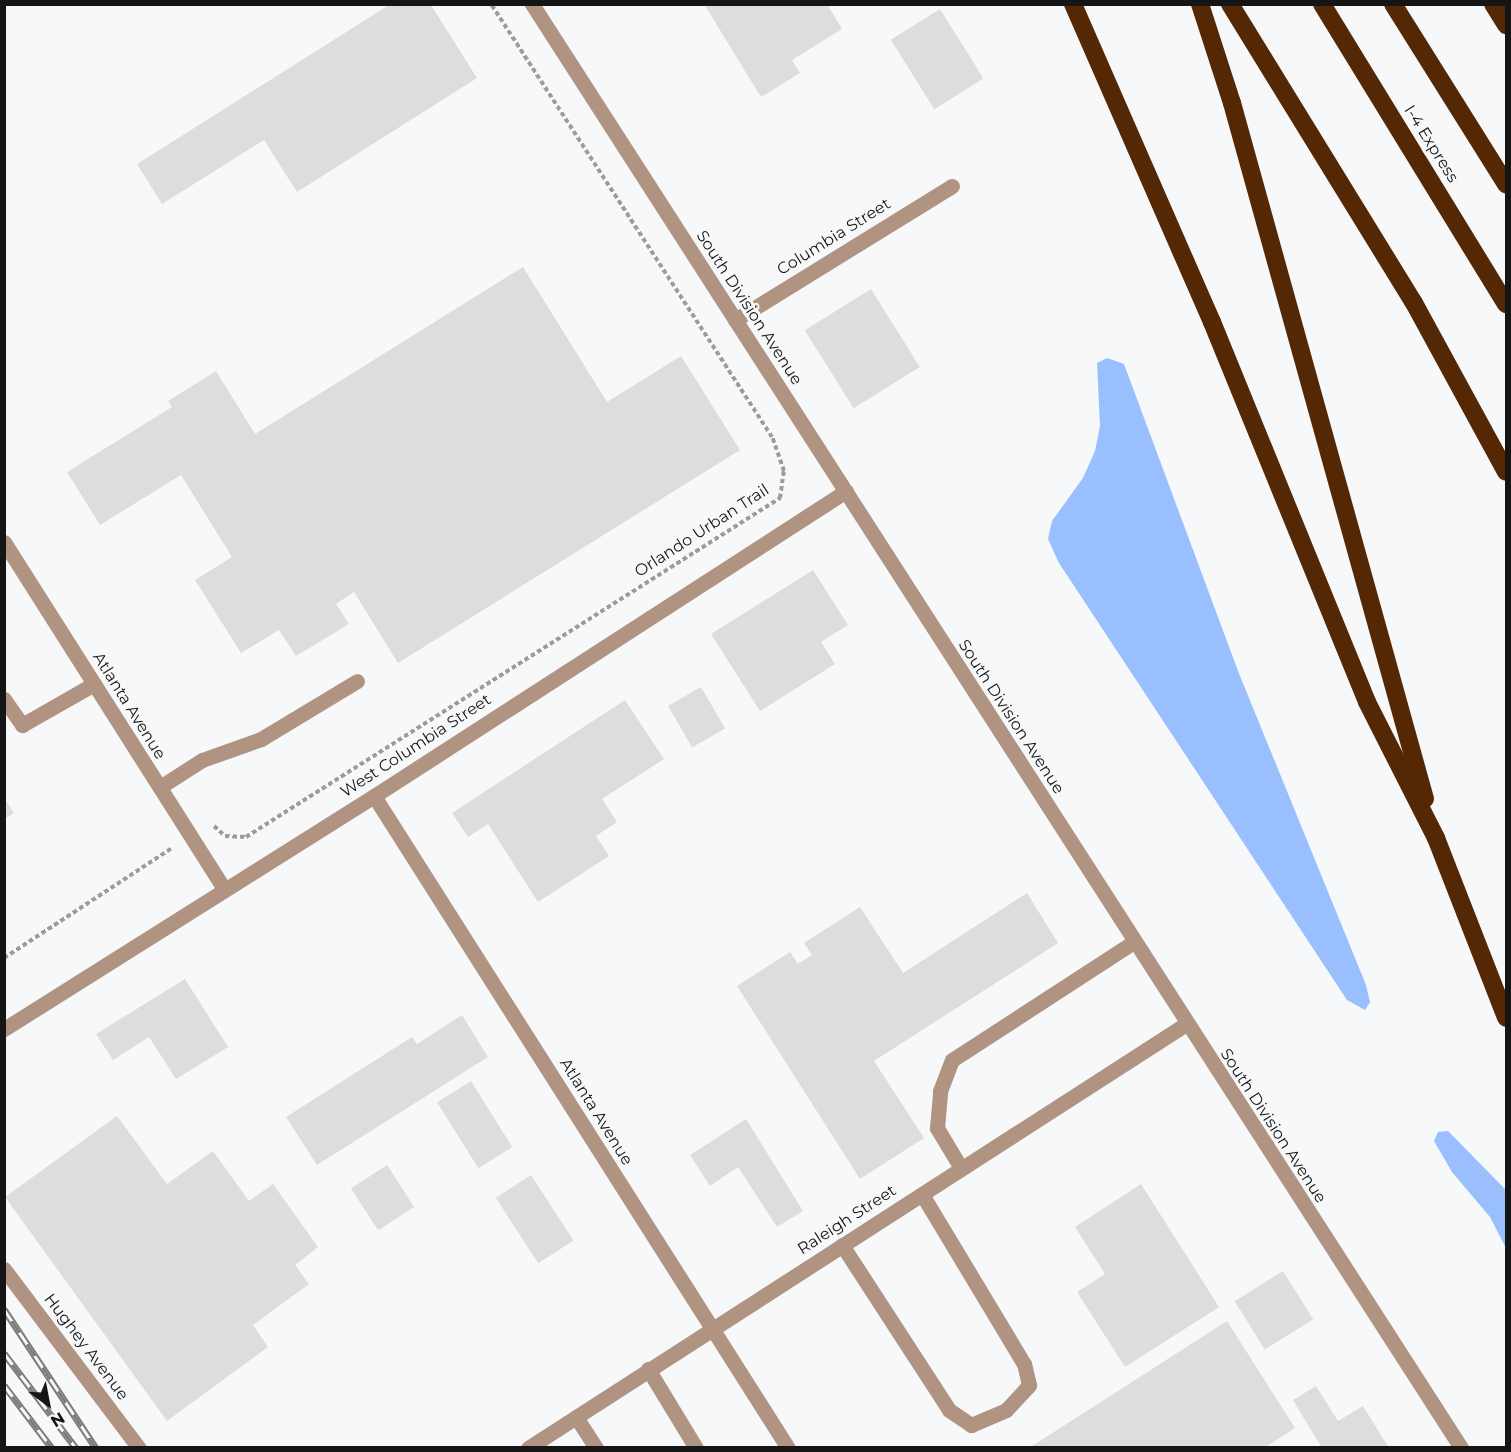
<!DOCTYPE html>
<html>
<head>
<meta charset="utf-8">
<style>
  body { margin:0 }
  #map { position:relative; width:1511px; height:1452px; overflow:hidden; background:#f7f8f9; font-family:Montserrat,sans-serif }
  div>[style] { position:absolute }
  .water>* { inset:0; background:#99bffe }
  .building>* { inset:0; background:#ddddde; transform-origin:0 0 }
  .path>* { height:4px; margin-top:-2px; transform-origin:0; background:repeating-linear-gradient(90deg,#9c9c9d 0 4.5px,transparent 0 7.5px) }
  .service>* { height:15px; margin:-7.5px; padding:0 7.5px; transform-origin:7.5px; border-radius:7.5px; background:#b19381 }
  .minor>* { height:15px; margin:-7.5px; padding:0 7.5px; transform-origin:7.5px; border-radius:7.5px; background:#b19381 }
  .tertiary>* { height:15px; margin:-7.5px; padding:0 7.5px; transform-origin:7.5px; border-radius:7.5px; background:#b19381 }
  .motorway>* { height:18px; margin:-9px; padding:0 9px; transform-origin:9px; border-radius:9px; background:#542705 }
  .rail>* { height:7px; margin-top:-3.5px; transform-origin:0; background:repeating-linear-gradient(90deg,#f7f8f9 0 14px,#7c7c7d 0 28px); box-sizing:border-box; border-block:2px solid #7c7c7d }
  span { translate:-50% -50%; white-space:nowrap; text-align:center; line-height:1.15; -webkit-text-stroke:6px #f7f8f9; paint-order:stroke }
  .street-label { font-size:16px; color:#151516 }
  .frame { position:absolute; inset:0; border:6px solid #151516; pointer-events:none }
  .north { position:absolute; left:18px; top:1374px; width:60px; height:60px; -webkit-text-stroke:4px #f7f8f9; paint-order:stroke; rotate:148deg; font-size:16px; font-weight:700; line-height:24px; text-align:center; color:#151516 }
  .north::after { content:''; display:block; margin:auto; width:21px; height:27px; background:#151516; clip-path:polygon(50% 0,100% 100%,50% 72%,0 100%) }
</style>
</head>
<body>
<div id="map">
  <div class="water">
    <div style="clip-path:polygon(1107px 358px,1124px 364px,1238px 671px,1366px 985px,1370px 1002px,1365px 1010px,1347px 1000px,1059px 563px,1048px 539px,1052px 521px,1083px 478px,1095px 451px,1100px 426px,1097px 363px)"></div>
    <div style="clip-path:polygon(1448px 1131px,1506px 1190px,1506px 1248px,1490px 1217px,1452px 1172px,1434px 1141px,1438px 1132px)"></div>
  </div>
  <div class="building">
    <div style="clip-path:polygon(704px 4px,827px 4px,842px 29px,792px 60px,800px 73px,761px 97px)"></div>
    <div style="clip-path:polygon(389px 5px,431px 5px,477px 78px,297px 192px,264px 140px,162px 204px,137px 164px)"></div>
    <div style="left:940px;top:9px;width:82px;height:58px;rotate:58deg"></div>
    <div style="clip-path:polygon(523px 267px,607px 402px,681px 356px,740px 450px,398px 663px,354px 592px,336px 604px,349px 624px,296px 656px,279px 630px,241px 653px,195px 580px,232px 557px,181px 475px,100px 525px,67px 472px,172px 407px,168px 401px,216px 371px,255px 434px)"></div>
    <div style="left:871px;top:289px;width:92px;height:78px;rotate:58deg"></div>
    <div style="clip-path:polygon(813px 570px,848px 625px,821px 642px,835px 664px,760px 711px,711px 634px)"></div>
    <div style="left:701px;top:687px;width:48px;height:38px;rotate:60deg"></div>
    <div style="clip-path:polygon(625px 700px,664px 759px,602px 799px,617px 822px,596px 836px,609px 856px,538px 902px,488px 824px,468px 837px,452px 813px)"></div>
    <div style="clip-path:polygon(4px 798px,14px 813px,4px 819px)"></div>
    <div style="clip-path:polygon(1027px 893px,1058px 943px,874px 1061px,924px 1138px,860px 1179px,737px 986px,790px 952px,798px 964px,812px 955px,804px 943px,860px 907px,903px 973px)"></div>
    <div style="clip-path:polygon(185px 979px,228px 1047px,176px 1079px,149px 1037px,113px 1060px,96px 1034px)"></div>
    <div style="clip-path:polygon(462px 1015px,488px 1057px,317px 1165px,286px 1117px,412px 1037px,417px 1044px)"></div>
    <div style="left:471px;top:1081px;width:78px;height:40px;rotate:58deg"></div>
    <div style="clip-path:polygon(117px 1116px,167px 1184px,213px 1151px,249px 1201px,273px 1184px,318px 1247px,295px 1265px,309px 1284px,253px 1325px,268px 1347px,167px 1421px,5px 1197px)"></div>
    <div style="clip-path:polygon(746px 1119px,803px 1211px,777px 1227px,738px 1167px,710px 1186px,690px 1155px)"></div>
    <div style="left:387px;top:1165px;width:50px;height:43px;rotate:57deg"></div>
    <div style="left:531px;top:1175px;width:78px;height:42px;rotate:57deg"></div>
    <div style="clip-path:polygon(1141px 1184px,1219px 1307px,1125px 1367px,1077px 1292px,1105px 1274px,1075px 1227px)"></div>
    <div style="left:1283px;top:1271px;width:57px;height:57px;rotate:58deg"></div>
    <div style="clip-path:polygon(1227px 1321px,1295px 1428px,1264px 1448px,1029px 1448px)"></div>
    <div style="clip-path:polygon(1316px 1386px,1338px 1421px,1363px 1406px,1389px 1448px,1322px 1448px,1293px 1400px)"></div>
  </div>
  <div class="path">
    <div style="left:214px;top:826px;width:15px;rotate:42deg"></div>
    <div style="left:225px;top:836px;width:21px;rotate:3deg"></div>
    <div style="left:246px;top:837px;width:633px;rotate:-32.41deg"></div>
    <div style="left:780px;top:498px;width:27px;rotate:-82deg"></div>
    <div style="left:784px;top:471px;width:36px;rotate:-109deg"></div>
    <div style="left:772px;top:437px;width:516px;rotate:-122.98deg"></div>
    <div style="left:4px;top:958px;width:201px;rotate:-33.2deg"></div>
  </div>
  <div class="service">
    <div style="left:4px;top:699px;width:32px;rotate:55deg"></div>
    <div style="left:22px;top:725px;width:83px;rotate:-29.7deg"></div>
    <div style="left:160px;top:787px;width:50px;rotate:-32.7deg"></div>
    <div style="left:202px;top:760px;width:63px;rotate:-19.6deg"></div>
    <div style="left:261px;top:739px;width:112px;rotate:-31.1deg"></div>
    <div style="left:961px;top:1168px;width:47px;rotate:-121deg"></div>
    <div style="left:937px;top:1128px;width:37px;rotate:-85deg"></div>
    <div style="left:940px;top:1091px;width:33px;rotate:-69deg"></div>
    <div style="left:952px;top:1060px;width:217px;rotate:-33deg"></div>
    <div style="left:842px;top:1245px;width:197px;rotate:57deg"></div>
    <div style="left:949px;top:1410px;width:27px;rotate:34deg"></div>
    <div style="left:971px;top:1425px;width:38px;rotate:-23deg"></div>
    <div style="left:1006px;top:1410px;width:34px;rotate:-47deg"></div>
    <div style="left:1029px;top:1385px;width:22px;rotate:-103deg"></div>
    <div style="left:1024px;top:1364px;width:198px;rotate:-121deg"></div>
    <div style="left:648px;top:1369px;width:92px;rotate:58.7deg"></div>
    <div style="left:576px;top:1417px;width:37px;rotate:57deg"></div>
  </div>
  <div class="minor">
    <div style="left:735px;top:320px;width:255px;rotate:-31.7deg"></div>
    <div style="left:4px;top:542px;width:411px;rotate:57.6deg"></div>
    <div style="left:374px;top:796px;width:772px;rotate:57.59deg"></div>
    <div style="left:4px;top:1269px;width:224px;rotate:53deg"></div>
    <div style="left:528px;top:1448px;width:783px;rotate:-32.8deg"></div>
  </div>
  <div class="tertiary">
    <div style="left:532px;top:4px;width:1717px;rotate:57.24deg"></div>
    <div style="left:4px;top:1029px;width:437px;rotate:-32.2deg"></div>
    <div style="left:374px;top:796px;width:562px;rotate:-32.87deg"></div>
  </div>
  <div class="motorway">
    <div style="left:1073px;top:4px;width:347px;rotate:66.4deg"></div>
    <div style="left:1212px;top:322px;width:410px;rotate:67.8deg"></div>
    <div style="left:1367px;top:702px;width:153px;rotate:63.1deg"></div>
    <div style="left:1436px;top:838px;width:193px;rotate:68.7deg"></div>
    <div style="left:1200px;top:4px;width:104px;rotate:72.1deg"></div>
    <div style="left:1232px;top:103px;width:722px;rotate:74.5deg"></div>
    <div style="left:1230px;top:4px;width:351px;rotate:58.4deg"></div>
    <div style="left:1414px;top:303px;width:192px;rotate:61.4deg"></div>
    <div style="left:1322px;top:4px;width:352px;rotate:58.5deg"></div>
    <div style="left:1393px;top:4px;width:213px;rotate:57.9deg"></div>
    <div style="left:1493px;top:4px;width:25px;rotate:58deg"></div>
  </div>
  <div class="rail">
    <div style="left:4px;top:1309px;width:167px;rotate:56.5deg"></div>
    <div style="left:4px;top:1353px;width:119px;rotate:52.8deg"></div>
    <div style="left:4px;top:1385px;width:79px;rotate:52.7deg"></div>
  </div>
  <div class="street-label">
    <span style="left:1431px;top:144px;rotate:58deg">I-4 Express</span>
    <span style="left:834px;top:237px;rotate:-32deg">Columbia Street</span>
    <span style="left:749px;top:308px;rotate:57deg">South Division Avenue</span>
    <span style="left:702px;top:531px;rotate:-33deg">Orlando Urban Trail</span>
    <span style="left:129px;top:706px;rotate:58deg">Atlanta Avenue</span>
    <span style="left:1011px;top:717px;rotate:57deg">South Division Avenue</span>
    <span style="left:416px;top:746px;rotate:-33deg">West Columbia Street</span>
    <span style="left:596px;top:1112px;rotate:58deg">Atlanta Avenue</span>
    <span style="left:1273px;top:1126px;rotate:57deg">South Division Avenue</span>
    <span style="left:847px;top:1220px;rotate:-33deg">Raleigh Street</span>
    <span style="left:86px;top:1347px;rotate:53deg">Hughey Avenue</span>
  </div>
  <div class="frame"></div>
  <div class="north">N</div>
</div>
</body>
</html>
